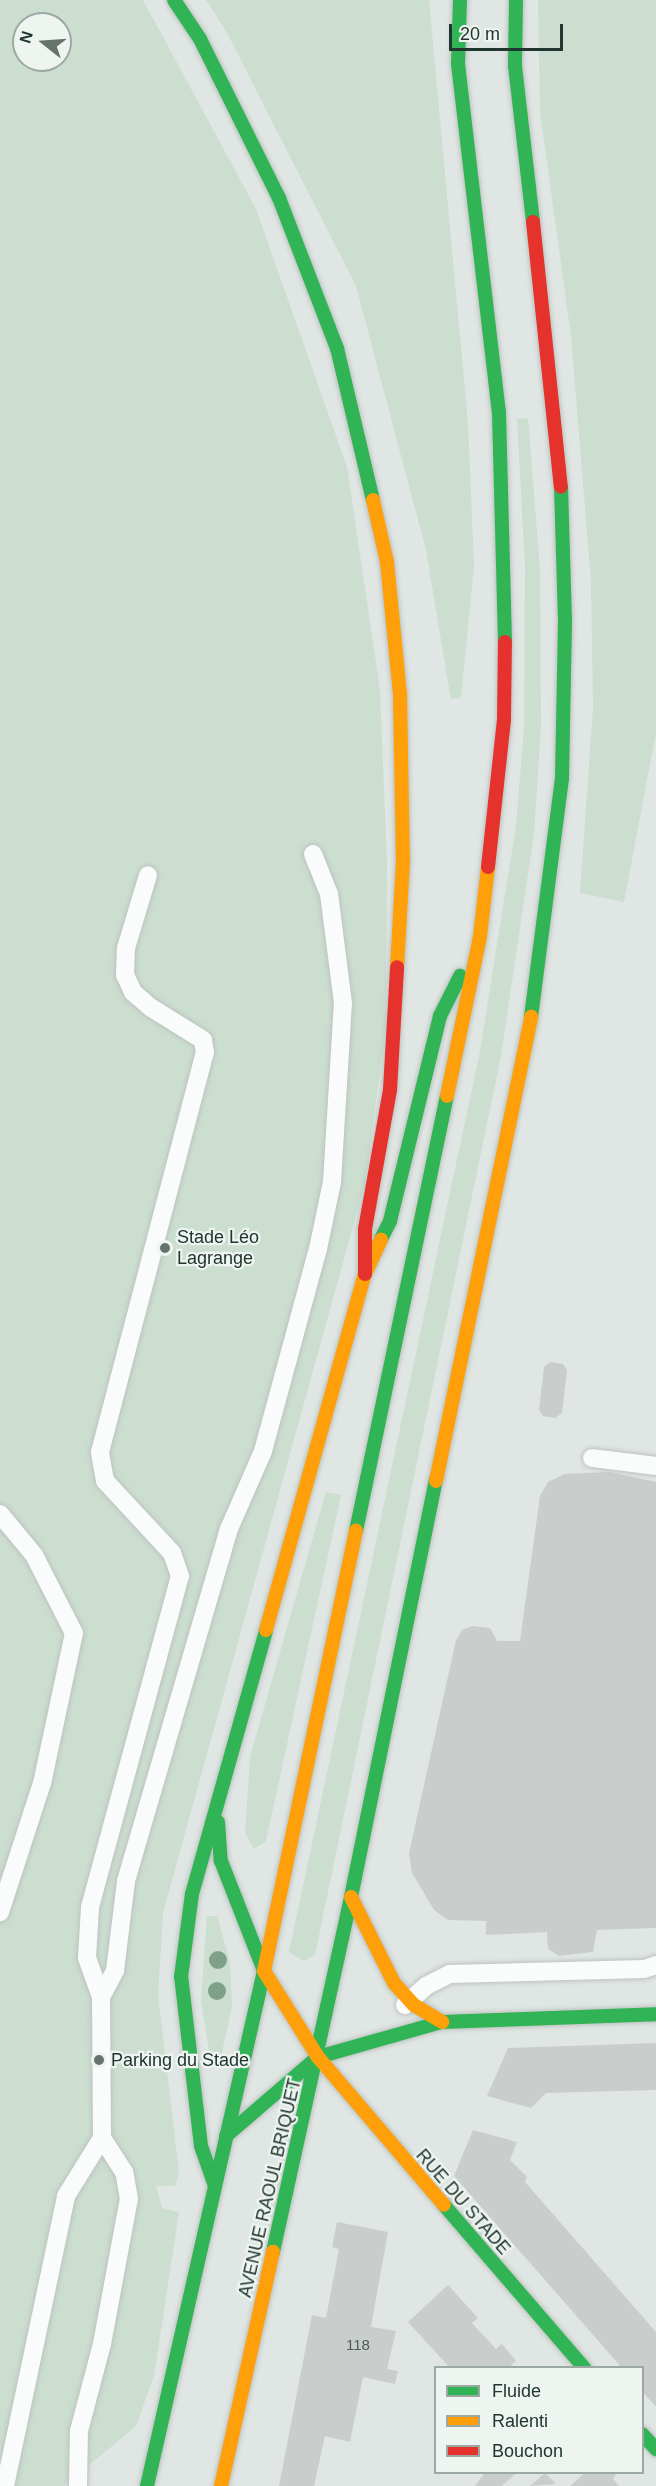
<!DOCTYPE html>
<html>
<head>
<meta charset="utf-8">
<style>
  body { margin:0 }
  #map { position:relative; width:656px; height:2486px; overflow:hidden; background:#e0e6e3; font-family:Arial,sans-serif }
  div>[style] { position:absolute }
  .green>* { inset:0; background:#cbdecf }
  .building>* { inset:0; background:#c9cecc }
  .roads { filter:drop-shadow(0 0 2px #bdc3c0) drop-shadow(0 0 2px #bdc3c0) }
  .lane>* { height:18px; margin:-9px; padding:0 9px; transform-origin:9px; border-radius:9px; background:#fafbfb }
  .fast>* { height:14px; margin:-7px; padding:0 7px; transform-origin:7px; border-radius:7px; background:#30b455 }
  .slow>* { height:14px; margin:-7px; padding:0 7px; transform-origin:7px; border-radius:7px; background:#ff9f0a }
  .jam>* { height:14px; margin:-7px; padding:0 7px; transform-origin:7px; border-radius:7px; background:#e5322d }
  .trees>* { width:18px; height:18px; margin:-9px; border-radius:50%; background:#7fa189 }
  .dots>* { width:16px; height:16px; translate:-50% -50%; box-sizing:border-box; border:3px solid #eef5f1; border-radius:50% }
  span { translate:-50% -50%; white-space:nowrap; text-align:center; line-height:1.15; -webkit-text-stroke:4.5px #eef5f1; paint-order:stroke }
  .number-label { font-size:15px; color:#4c5d56 }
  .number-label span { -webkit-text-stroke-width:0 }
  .poi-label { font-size:18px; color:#21362e }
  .left { translate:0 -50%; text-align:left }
  .street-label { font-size:18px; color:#21362e }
  .legend { position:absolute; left:434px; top:2366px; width:210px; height:108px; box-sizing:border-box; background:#eef5f1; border:2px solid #9ca9a3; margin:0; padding:8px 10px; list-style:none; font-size:18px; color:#21362e }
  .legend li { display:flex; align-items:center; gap:12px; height:30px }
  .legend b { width:30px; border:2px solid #9ca9a3 }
  .north { position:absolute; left:12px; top:12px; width:60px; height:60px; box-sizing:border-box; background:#eef5f1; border:2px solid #9ca9a3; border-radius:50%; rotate:287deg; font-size:16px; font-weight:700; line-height:24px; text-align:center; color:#21362e }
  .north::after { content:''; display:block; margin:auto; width:21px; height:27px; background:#64746d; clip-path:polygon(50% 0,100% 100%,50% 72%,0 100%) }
  .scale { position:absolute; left:449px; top:24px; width:114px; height:27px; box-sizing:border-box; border:3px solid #21362e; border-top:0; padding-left:8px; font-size:18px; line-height:21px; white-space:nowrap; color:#21362e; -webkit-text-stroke:4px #eef5f1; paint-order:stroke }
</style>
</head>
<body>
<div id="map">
  <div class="green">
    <div style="clip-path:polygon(evenodd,0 0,143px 0,256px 209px,347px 467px,380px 690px,387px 862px,386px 1027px,365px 1183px,163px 1913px,158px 1994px,179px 2173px,175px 2186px,156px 2186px,162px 2208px,179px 2212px,154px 2376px,136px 2426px,64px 2486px,0 2486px,0 0,24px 24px,60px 24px,60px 60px,24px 60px,24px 24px)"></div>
    <div style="clip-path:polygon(206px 0,429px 0,468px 423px,474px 566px,461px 698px,451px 699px,426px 550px,356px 286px,226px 31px)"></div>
    <div style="clip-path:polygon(538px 0,656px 0,656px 733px,624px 902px,580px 893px,593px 707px,591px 582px,571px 336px,540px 112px)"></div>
    <div style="clip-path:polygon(528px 418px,540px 569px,541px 727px,534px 833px,501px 1056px,315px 1955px,303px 1961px,289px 1952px,480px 1051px,516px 826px,524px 728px,525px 567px,517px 419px)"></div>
    <div style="clip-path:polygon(326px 1492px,341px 1495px,266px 1841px,254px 1849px,245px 1833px,250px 1757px)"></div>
    <div style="clip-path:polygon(207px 1916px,217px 1916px,230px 1962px,232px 2006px,220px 2062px,211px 2063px,201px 2001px)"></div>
  </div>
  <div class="building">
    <div style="clip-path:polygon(550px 1362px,563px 1364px,567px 1370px,562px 1413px,555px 1418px,543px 1416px,539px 1410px,544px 1367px)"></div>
    <div style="clip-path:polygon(610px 1472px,656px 1482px,656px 1928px,597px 1930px,593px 1952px,559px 1956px,548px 1949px,547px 1932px,486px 1935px,486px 1921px,448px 1920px,434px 1910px,412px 1873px,409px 1853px,456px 1640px,462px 1630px,472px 1626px,490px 1628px,497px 1641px,520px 1641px,540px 1496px,548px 1482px,565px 1474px)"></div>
    <div style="clip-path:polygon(656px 2043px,656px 2090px,546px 2093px,531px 2108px,487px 2096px,508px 2048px)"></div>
    <div style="clip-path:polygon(473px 2130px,517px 2142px,510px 2160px,527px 2177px,525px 2182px,656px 2332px,656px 2407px,642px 2391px,642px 2368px,622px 2368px,454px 2176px)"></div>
    <div style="clip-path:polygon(337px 2222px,388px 2232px,371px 2327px,396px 2331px,387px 2369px,398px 2371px,395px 2384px,363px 2377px,350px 2442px,325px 2436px,314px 2486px,279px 2486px,312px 2315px,326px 2318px,339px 2249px,332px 2247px)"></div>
    <div style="clip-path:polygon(448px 2285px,478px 2318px,472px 2323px,496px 2349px,502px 2344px,516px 2361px,508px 2368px,450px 2368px,408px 2322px)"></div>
    <div style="clip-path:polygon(485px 2472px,517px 2472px,502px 2486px,475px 2486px)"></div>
    <div style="clip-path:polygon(586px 2472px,617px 2472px,613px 2479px,619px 2486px,570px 2486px)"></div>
    <div style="clip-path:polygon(545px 2473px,556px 2484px,530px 2486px)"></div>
  </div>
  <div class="roads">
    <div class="lane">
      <div style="left:592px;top:1458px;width:64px;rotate:7.1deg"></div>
      <div style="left:0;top:1514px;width:53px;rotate:50.3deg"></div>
      <div style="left:34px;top:1555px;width:88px;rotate:62.9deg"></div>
      <div style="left:74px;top:1633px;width:153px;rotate:102deg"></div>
      <div style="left:42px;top:1783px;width:136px;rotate:108deg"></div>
      <div style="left:101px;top:1997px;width:30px;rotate:-62deg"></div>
      <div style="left:115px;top:1971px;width:91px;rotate:-83deg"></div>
      <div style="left:126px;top:1881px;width:367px;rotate:-73.7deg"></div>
      <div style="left:229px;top:1529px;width:85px;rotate:-66.4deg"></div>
      <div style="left:263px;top:1451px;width:209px;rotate:-74.8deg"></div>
      <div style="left:318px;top:1249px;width:68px;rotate:-78.2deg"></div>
      <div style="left:332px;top:1182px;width:179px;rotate:-86.5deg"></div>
      <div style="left:343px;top:1003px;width:110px;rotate:-97.3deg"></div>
      <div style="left:329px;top:894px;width:43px;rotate:-111.8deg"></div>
      <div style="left:405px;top:2005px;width:28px;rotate:-42deg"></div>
      <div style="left:426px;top:1986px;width:27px;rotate:-27deg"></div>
      <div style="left:450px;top:1974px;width:194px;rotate:-1.5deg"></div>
      <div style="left:644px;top:1969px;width:13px;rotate:-18deg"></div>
      <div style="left:5px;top:2486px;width:296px;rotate:-78.1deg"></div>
      <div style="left:66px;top:2196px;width:68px;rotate:-58.2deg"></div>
      <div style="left:78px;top:2486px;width:55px;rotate:-89deg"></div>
      <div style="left:79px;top:2431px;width:90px;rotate:-75.2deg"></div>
      <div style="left:102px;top:2344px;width:147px;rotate:-79.5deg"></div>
      <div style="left:129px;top:2199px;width:27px;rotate:-100deg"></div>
      <div style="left:124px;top:2172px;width:40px;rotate:-122.9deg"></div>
      <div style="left:102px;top:2138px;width:141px;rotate:-90.4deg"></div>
      <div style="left:101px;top:1997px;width:41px;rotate:-109.7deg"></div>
      <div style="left:87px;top:1958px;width:51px;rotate:-86.6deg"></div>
      <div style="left:90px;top:1907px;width:343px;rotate:-74.8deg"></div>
      <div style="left:180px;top:1576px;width:24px;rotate:-109deg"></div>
      <div style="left:172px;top:1553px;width:98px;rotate:-132.9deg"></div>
      <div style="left:105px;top:1481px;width:29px;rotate:-100deg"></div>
      <div style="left:100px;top:1452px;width:413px;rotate:-75.3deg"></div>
      <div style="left:205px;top:1053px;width:13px;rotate:-99deg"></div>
      <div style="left:203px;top:1040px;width:62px;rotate:-148.1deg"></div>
      <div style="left:150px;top:1007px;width:23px;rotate:-139deg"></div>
      <div style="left:133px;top:992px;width:19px;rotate:-115deg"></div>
      <div style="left:125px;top:975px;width:27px;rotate:-88deg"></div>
      <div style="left:126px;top:948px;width:76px;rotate:-73.2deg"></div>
    </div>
    <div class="fast">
      <div style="left:174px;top:0;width:47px;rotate:56.3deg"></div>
      <div style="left:200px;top:39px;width:178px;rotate:63.6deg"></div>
      <div style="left:279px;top:198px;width:161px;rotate:68.9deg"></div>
      <div style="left:337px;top:348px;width:156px;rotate:76.7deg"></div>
      <div style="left:460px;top:0;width:64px;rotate:91.8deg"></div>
      <div style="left:458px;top:64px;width:351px;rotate:83.3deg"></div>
      <div style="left:499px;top:413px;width:229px;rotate:88.5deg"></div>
      <div style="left:516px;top:0;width:66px;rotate:90.9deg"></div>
      <div style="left:515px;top:66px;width:157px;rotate:83.4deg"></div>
      <div style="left:531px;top:1017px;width:241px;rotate:-82.6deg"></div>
      <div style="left:562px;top:778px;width:157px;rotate:-88.9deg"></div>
      <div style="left:565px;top:621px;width:134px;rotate:-91.7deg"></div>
      <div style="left:381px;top:1239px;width:20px;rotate:-63deg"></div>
      <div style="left:390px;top:1221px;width:211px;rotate:-76.3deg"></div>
      <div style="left:440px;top:1016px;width:45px;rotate:-63.4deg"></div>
      <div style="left:356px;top:1531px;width:444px;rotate:-78.2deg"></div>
      <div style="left:218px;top:1822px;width:39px;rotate:86deg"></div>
      <div style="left:221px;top:1861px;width:118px;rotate:68.6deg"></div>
      <div style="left:351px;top:1897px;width:425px;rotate:-78.5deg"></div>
      <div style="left:226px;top:2136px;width:121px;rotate:-40.7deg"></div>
      <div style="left:318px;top:2057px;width:129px;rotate:-15.8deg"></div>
      <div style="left:442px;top:2022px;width:214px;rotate:-2.1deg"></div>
      <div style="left:215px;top:2186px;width:42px;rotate:-109.3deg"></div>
      <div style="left:201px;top:2146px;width:170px;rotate:-96.7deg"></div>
      <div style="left:181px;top:1977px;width:84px;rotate:-82.5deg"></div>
      <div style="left:192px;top:1894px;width:274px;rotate:-74.3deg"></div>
      <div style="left:444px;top:2205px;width:215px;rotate:49.3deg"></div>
      <div style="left:273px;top:2252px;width:363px;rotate:-77.6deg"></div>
      <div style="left:642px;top:2434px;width:21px;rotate:47deg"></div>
      <div style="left:147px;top:2486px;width:528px;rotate:-77.2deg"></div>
    </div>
    <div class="slow">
      <div style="left:373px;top:500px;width:64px;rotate:77.3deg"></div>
      <div style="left:387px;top:562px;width:134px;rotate:84.4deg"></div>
      <div style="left:400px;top:695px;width:166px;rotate:89deg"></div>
      <div style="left:403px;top:861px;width:106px;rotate:93.2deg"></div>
      <div style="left:447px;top:1096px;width:163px;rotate:-78.3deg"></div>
      <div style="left:480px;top:936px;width:69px;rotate:-83.4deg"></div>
      <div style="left:436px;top:1481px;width:474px;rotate:-78.4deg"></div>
      <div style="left:266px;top:1630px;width:370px;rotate:-74.5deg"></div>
      <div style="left:365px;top:1274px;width:38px;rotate:-65deg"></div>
      <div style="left:351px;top:1897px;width:96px;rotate:63.4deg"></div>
      <div style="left:394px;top:1983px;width:30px;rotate:48deg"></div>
      <div style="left:414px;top:2005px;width:33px;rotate:31deg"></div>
      <div style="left:264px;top:1971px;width:102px;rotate:57.9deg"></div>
      <div style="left:318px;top:2057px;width:194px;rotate:49.6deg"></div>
      <div style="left:264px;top:1971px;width:450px;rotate:-78.2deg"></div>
      <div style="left:221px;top:2486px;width:240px;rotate:-77.5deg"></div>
    </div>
    <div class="jam">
      <div style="left:533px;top:222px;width:266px;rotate:84deg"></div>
      <div style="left:488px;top:867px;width:149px;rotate:-83.8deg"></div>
      <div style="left:504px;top:719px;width:77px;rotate:-89.3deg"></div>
      <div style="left:365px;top:1274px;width:45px;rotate:-90deg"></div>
      <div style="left:365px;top:1229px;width:141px;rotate:-79.8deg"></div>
      <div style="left:390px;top:1090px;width:123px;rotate:-86.7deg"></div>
    </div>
  </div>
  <div class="trees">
    <div style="left:218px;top:1960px"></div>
    <div style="left:217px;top:1991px"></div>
  </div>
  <div class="dots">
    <div style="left:165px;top:1248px;background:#64746d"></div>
    <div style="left:99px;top:2060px;background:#64746d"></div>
  </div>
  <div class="number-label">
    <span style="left:358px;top:2345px">118</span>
  </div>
  <div class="poi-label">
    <span class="left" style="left:177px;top:1248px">Stade Léo<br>Lagrange</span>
    <span class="left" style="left:111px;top:2060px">Parking du Stade</span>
  </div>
  <div class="street-label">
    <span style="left:270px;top:2188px;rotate:-77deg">AVENUE RAOUL BRIQUET</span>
    <span style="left:463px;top:2202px;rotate:49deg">RUE DU STADE</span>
  </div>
  <ul class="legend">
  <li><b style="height:8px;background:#30b455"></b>Fluide</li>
  <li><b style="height:8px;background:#ff9f0a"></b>Ralenti</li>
  <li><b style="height:8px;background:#e5322d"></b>Bouchon</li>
  </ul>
  <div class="north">N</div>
  <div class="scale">20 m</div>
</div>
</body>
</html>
